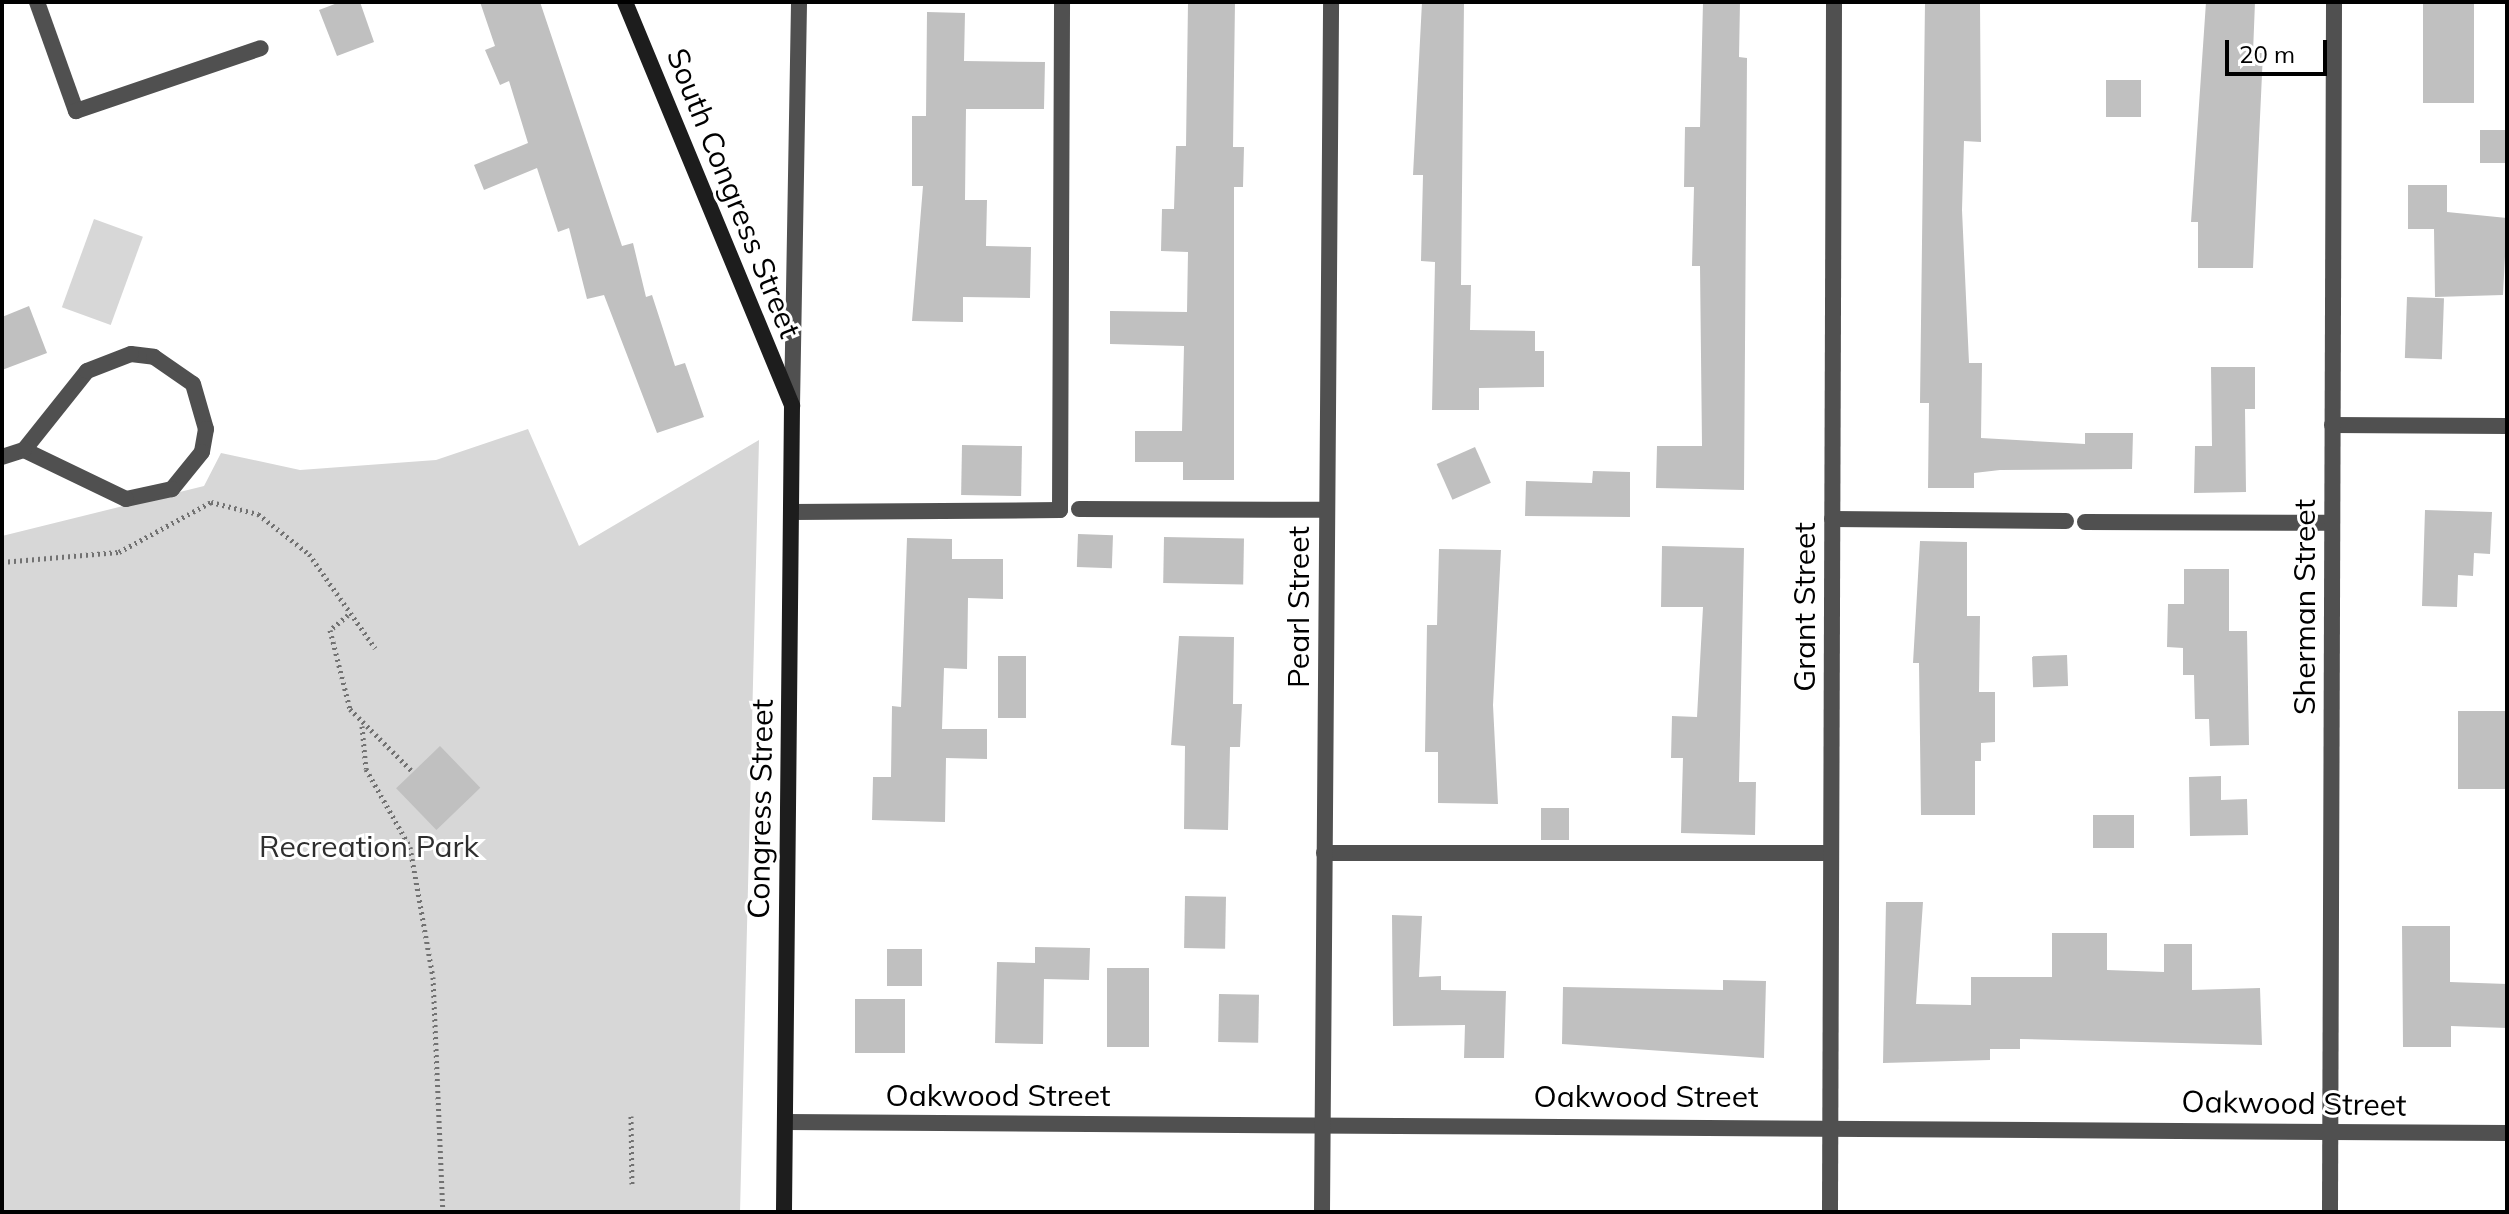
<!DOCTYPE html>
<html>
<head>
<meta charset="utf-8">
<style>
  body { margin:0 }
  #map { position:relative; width:2509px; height:1214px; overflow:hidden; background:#fff; font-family:Mulish,sans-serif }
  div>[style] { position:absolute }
  .green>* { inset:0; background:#d7d7d7; transform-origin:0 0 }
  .building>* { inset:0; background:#c0c0c0; transform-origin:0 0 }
  .path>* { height:5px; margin-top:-2.5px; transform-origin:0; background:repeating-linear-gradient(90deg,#727272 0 2px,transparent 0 6px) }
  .lane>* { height:16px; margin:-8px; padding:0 8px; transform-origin:8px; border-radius:8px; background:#505050 }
  .street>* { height:16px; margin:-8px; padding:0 8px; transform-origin:8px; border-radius:8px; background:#505050 }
  .secondary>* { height:16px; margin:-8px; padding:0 8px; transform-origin:8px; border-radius:8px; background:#1d1d1d }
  span { translate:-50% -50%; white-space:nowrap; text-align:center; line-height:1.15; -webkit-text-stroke:6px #fff; paint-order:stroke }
  .street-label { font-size:30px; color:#000 }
  .park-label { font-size:30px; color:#2e2e2e }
  .frame { position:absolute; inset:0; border:4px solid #000; pointer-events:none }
  .scale { position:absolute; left:2225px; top:40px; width:102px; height:36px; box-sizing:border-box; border:4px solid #000; border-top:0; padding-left:10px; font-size:24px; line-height:28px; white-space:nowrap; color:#000; -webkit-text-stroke:6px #fff; paint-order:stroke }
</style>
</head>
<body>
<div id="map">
  <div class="green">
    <div style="left:94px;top:219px;width:52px;height:94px;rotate:20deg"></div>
    <div style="clip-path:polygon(528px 429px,579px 546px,759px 440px,740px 1212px,2px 1212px,2px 536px,204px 486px,221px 453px,300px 470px,436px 460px)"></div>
  </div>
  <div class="building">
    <div style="clip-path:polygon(340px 2px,360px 2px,374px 42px,337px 56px,319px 10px)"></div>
    <div style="clip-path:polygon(480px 2px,540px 2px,622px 246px,633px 243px,646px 297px,652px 295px,675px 366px,685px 363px,704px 417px,657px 433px,604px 295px,587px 299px,569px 228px,558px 232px,537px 168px,484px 190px,474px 165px,528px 143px,509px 81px,500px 85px,485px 50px,495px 46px)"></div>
    <div style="clip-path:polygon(1188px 2px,1235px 2px,1233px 147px,1244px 147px,1243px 187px,1234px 187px,1234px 480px,1183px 480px,1183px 462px,1135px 462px,1135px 431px,1182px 431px,1184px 346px,1110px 344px,1110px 311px,1187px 312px,1188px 252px,1161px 251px,1162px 209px,1174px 209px,1176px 146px,1186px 146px)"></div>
    <div style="clip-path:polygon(1422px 2px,1464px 2px,1461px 285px,1471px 285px,1470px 330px,1535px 331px,1535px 351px,1544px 351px,1544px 387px,1479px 388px,1479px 410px,1432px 410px,1435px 262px,1421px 261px,1423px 175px,1413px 175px)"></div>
    <div style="clip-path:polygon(1703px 2px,1740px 2px,1739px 57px,1747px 58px,1744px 490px,1656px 488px,1657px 446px,1702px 446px,1700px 266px,1692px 266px,1694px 187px,1684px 187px,1685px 127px,1700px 127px)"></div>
    <div style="clip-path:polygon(1925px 2px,1980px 2px,1981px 142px,1964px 141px,1962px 210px,1969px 363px,1982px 363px,1981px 438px,2085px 444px,2085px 433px,2133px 433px,2132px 469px,2000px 470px,1974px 473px,1974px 488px,1928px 488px,1929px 403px,1920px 403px)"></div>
    <div style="clip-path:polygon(2206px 2px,2255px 2px,2253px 53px,2263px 53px,2253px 268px,2198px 268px,2198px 222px,2191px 222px)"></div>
    <div style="left:2423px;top:2px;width:51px;height:101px"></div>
    <div style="clip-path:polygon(927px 12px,965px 13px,964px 61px,1045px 62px,1044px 109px,966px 109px,965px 200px,987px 200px,986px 246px,1031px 247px,1030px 298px,963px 297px,963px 322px,912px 321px,923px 186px,912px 186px,912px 116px,926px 116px)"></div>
    <div style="left:2141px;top:80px;width:37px;height:35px;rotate:90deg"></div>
    <div style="left:2480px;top:130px;width:27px;height:33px"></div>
    <div style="clip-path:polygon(2408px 185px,2447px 185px,2447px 212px,2507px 218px,2503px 295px,2435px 297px,2434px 229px,2408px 229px)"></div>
    <div style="left:2407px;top:297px;width:37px;height:61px;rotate:2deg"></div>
    <div style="clip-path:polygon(29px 306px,47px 353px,2px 370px,2px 317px)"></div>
    <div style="clip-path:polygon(2211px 367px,2255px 367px,2255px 409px,2245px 409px,2246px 492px,2194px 493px,2195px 446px,2212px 446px)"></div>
    <div style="left:962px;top:445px;width:60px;height:50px;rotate:1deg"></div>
    <div style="left:1475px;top:447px;width:39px;height:42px;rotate:66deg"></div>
    <div style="clip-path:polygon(1593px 471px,1630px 472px,1630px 517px,1525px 516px,1526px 481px,1592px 483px)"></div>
    <div style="clip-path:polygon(2425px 510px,2492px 512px,2490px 554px,2474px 553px,2473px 576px,2458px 575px,2457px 607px,2422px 606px)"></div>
    <div style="left:1078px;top:534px;width:35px;height:33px;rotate:2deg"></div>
    <div style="left:1164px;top:537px;width:80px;height:46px;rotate:1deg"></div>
    <div style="clip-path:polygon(907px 538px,952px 539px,952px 559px,1003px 559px,1003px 599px,968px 598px,967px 669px,944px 668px,942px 729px,987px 729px,987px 759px,946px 758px,945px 822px,872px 820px,873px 777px,891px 777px,892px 706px,901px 707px)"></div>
    <div style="clip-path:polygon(1920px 541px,1967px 542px,1967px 616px,1980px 616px,1979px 692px,1995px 692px,1995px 742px,1981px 743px,1981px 761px,1975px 761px,1975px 815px,1921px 815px,1919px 663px,1913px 663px)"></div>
    <div style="clip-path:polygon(1662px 546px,1744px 548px,1739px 782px,1756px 782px,1755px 835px,1681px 833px,1683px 758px,1671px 758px,1672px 716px,1697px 717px,1703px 607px,1661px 607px)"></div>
    <div style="clip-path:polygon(1439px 549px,1501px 550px,1493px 705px,1498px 804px,1438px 803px,1438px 752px,1425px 752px,1427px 625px,1437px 625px)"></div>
    <div style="clip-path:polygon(2184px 569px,2229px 569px,2229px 631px,2247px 631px,2249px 745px,2210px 746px,2209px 719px,2195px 719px,2194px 675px,2183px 675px,2183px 648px,2167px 647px,2168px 604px,2184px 604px)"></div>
    <div style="clip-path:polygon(1179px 636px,1234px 637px,1233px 704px,1242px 704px,1240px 747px,1230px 747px,1228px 830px,1184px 829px,1185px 746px,1171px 745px)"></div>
    <div style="left:2067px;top:655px;width:31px;height:35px;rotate:88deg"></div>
    <div style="left:998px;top:656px;width:28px;height:62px"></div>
    <div style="left:2458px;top:711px;width:49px;height:78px"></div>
    <div style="left:440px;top:746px;width:58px;height:61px;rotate:46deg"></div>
    <div style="clip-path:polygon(2221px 776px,2221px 800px,2247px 799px,2248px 835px,2190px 836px,2189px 777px)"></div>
    <div style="left:1541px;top:808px;width:28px;height:32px"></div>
    <div style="left:2093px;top:815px;width:41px;height:33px"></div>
    <div style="left:1185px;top:896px;width:41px;height:52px;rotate:1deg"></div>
    <div style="clip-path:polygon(1886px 902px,1923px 902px,1916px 1004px,1971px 1005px,1971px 977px,2052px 977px,2052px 933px,2107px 933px,2107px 970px,2164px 972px,2164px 944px,2192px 944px,2192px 990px,2260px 988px,2262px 1045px,2020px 1039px,2020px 1049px,1990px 1049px,1990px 1060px,1883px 1063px)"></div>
    <div style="clip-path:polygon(1392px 915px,1422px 916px,1419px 977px,1441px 976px,1441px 990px,1506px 991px,1504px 1058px,1464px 1058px,1465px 1025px,1393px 1026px)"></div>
    <div style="clip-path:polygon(2402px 926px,2450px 926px,2450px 982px,2507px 984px,2507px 1028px,2451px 1026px,2451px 1047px,2403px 1047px)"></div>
    <div style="clip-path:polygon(1035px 947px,1090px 948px,1089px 980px,1044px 979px,1043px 1044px,995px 1043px,997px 962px,1035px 963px)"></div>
    <div style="left:922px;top:949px;width:37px;height:35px;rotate:90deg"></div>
    <div style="left:1107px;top:968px;width:42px;height:79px"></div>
    <div style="clip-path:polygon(1723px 980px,1766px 981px,1764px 1058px,1562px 1044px,1563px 987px,1723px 990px)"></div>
    <div style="left:1219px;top:994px;width:40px;height:48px;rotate:1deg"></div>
    <div style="left:855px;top:999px;width:50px;height:54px"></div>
  </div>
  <div class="path">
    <div style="left:2px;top:562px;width:117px;rotate:-4.9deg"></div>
    <div style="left:119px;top:552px;width:105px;rotate:-28.5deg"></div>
    <div style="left:211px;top:502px;width:49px;rotate:14.3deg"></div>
    <div style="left:258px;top:514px;width:65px;rotate:38.1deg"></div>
    <div style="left:309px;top:554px;width:115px;rotate:54.9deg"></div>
    <div style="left:348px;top:615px;width:23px;rotate:140deg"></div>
    <div style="left:330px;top:630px;width:81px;rotate:75.8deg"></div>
    <div style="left:350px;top:709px;width:89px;rotate:45deg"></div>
    <div style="left:362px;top:726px;width:43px;rotate:84.7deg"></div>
    <div style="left:366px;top:769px;width:90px;rotate:60.6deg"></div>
    <div style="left:410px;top:847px;width:132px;rotate:80deg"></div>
    <div style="left:433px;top:977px;width:235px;rotate:87.6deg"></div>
    <div style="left:631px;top:1116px;width:68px;rotate:89.2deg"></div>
  </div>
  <div class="lane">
    <div style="left:37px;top:2px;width:116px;rotate:70.3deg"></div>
    <div style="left:76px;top:111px;width:195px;rotate:-18.8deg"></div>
    <div style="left:131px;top:354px;width:23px;rotate:7deg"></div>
    <div style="left:154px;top:357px;width:47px;rotate:34.7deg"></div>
    <div style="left:193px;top:384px;width:47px;rotate:73.9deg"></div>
    <div style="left:206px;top:429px;width:23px;rotate:100deg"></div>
    <div style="left:202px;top:452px;width:48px;rotate:129deg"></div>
    <div style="left:172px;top:489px;width:47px;rotate:167.7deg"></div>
    <div style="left:126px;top:499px;width:113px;rotate:-154.3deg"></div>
    <div style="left:24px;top:450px;width:101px;rotate:-51.4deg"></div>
    <div style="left:87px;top:371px;width:47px;rotate:-21.1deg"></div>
    <div style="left:2px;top:457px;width:23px;rotate:-18deg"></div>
    <div style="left:1079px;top:509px;width:248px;rotate:0.2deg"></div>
    <div style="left:791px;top:512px;width:269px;rotate:-0.4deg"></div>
    <div style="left:1060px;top:510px;width:508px;rotate:-89.77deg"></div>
    <div style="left:1832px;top:519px;width:234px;rotate:0.5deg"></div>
    <div style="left:2085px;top:522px;width:247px;rotate:0.2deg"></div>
    <div style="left:1324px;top:853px;width:507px"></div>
  </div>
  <div class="street">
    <div style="left:792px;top:405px;width:403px;rotate:-89deg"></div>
    <div style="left:2332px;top:425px;width:175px;rotate:0.3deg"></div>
    <div style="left:785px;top:1122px;width:1722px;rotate:0.37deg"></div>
    <div style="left:1322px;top:1212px;width:1210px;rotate:-89.57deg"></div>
    <div style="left:1830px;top:1212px;width:1210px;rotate:-89.81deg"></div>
    <div style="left:2330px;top:1212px;width:1210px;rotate:-89.81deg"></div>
  </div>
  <div class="secondary">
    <div style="left:625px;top:2px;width:437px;rotate:67.5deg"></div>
    <div style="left:792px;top:406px;width:806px;rotate:90.57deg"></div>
  </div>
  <div class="street-label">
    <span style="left:734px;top:193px;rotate:68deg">South Congress Street</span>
    <span style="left:1298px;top:607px;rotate:-90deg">Pearl Street</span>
    <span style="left:1804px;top:607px;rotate:-90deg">Grant Street</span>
    <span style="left:2304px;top:607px;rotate:-90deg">Sherman Street</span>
    <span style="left:760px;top:809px;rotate:-89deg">Congress Street</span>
    <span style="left:998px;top:1095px">Oakwood Street</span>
    <span style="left:1646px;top:1096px">Oakwood Street</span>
    <span style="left:2294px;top:1103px;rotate:1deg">Oakwood Street</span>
  </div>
  <div class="park-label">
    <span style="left:369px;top:846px">Recreation Park</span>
  </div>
  <div class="frame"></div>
  <div class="scale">20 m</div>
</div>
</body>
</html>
